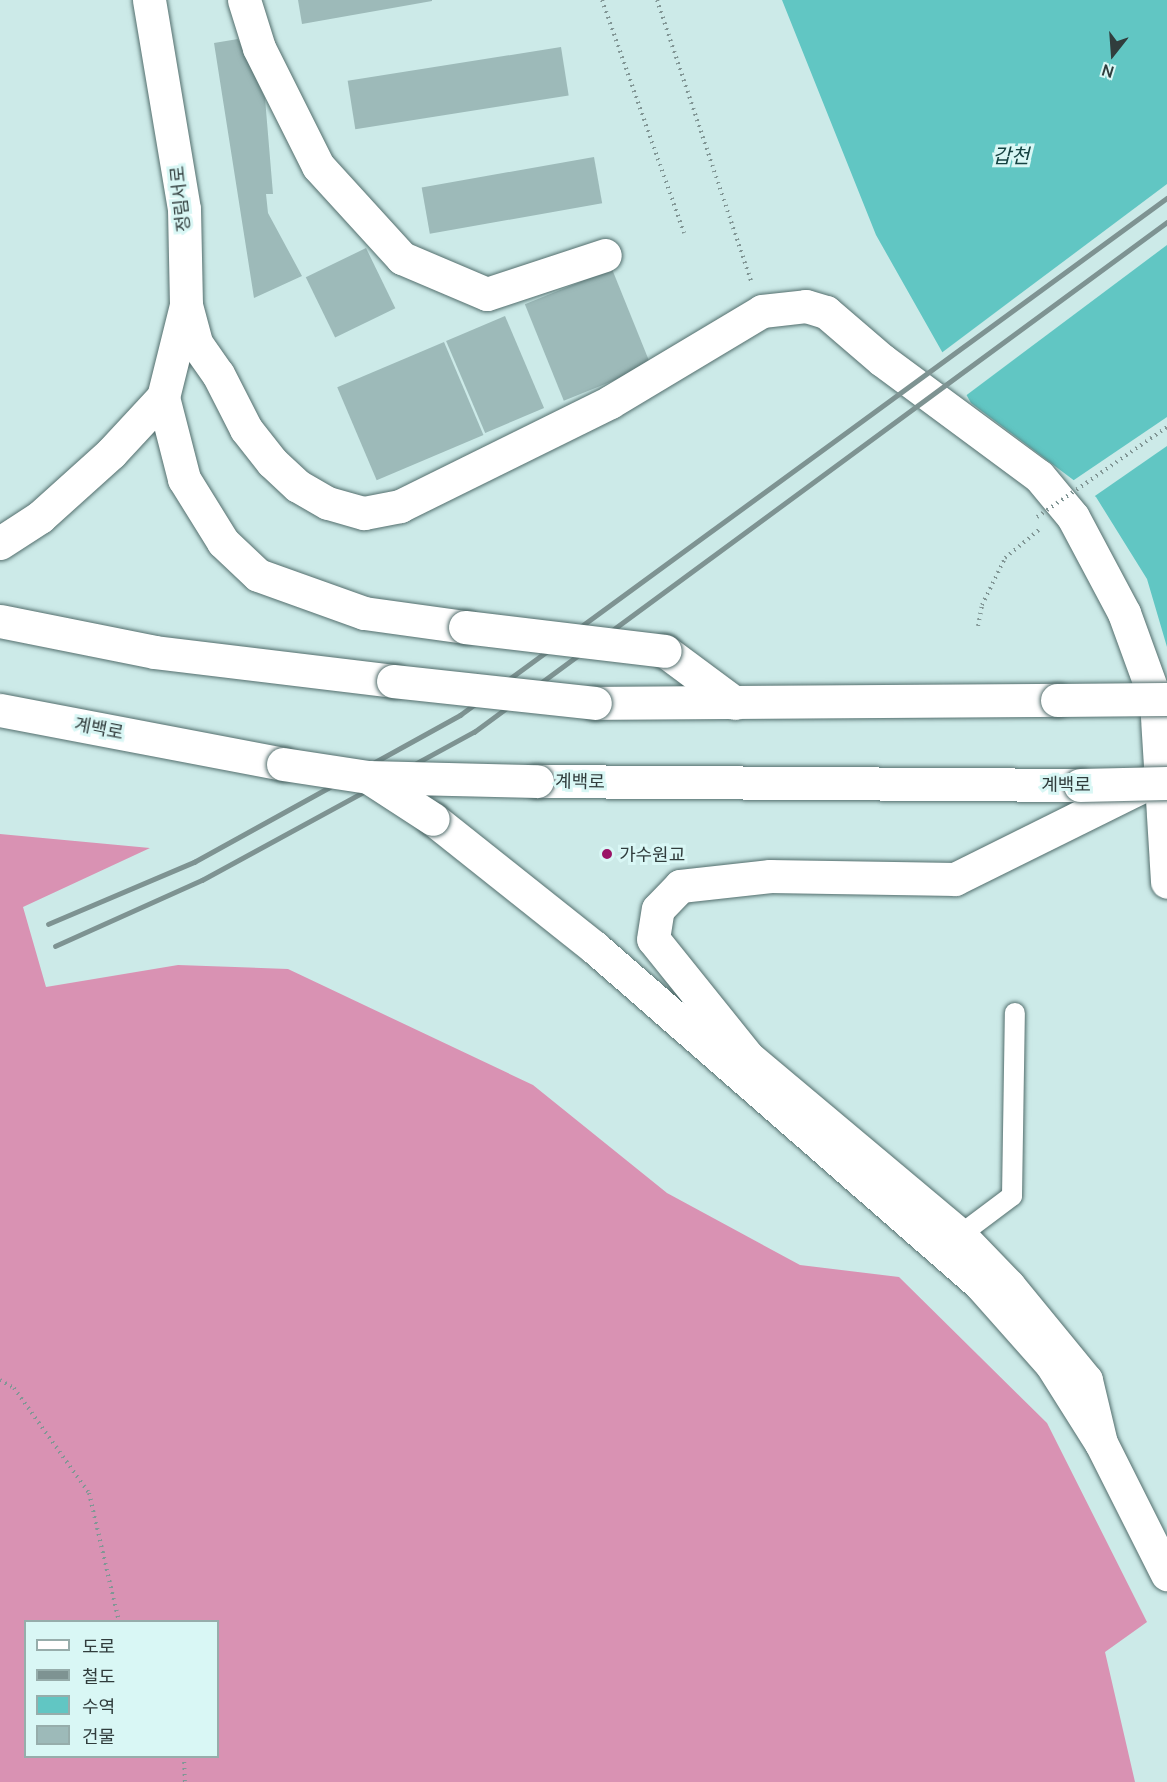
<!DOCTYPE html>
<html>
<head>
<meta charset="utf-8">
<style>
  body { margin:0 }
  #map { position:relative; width:1167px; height:1782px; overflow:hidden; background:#cceae8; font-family:Manrope,"Noto Sans KR",sans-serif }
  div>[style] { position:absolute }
  .forest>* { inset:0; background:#d992b3 }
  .water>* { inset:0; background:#61c6c3 }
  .pier>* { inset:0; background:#cceae8 }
  .building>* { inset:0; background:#9dbab9; transform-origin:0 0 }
  .path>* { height:4px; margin-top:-2px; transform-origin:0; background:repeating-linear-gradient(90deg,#819695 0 1.5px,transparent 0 6px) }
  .roads { filter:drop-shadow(0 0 2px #536e6d) drop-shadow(0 0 2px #536e6d) }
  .service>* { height:20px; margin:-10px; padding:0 10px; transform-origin:10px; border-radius:10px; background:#fff }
  .minor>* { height:33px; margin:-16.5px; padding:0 16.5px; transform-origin:16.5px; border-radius:16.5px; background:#fff }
  .tertiary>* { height:33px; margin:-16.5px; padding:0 16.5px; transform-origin:16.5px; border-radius:16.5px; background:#fff }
  .secondary>* { height:33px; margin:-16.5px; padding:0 16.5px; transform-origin:16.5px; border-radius:16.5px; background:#fff }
  .primary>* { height:33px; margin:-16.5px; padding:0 16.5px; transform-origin:16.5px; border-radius:16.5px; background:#fff }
  .rail>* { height:4.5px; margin:-2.25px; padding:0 2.25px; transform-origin:2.25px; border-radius:2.25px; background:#7e9392 }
  .path-bridge>* { height:4px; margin-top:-2px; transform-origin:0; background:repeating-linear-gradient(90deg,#819695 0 1.5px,transparent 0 6px) }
  .bridges { filter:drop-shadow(0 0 2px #536e6d) drop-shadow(0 0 2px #536e6d) }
  .tertiary-bridge>* { height:33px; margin:-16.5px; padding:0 16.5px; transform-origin:16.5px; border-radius:16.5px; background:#fff }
  .secondary-bridge>* { height:33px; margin:-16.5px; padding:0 16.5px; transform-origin:16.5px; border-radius:16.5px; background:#fff }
  .primary-bridge>* { height:33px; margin:-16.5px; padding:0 16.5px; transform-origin:16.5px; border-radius:16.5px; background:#fff }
  .dots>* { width:16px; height:16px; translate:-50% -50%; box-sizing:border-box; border:3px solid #d9f7f5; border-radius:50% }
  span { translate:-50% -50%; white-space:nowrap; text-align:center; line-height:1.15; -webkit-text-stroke:6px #d9f7f5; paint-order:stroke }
  .street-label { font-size:18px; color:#313d3d }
  .poi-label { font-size:18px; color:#313d3d }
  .left { translate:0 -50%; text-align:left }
  .water-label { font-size:20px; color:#154342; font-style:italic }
  .legend { position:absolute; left:24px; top:1620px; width:195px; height:138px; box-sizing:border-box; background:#d9f7f5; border:2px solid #96adab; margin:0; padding:8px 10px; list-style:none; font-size:18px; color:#313d3d }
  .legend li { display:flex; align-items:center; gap:12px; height:30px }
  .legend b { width:30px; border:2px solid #96adab }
  .north { position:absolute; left:1083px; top:24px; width:60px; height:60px; -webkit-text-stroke:4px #d9f7f5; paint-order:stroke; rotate:197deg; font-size:16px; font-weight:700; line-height:24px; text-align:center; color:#313d3d }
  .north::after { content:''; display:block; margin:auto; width:21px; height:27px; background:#313d3d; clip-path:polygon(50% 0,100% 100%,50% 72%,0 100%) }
</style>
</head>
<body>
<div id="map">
  <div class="forest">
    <div style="clip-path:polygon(evenodd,0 834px,150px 848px,23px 907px,46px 987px,178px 965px,288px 969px,533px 1085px,667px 1193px,800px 1265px,899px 1277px,1047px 1423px,1147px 1622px,1105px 1652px,1135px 1782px,0 1782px,0 834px,26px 1622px,218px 1622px,218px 1756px,26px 1756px,26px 1622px)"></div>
  </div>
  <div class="water">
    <div style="clip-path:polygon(782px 0,1167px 0,1167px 647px,1147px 579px,1096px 497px,971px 403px,876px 235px)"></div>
  </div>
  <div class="pier">
    <div style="clip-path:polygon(1167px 184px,1167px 245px,964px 397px,940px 354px)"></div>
    <div style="clip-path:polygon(1167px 417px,1167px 446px,1092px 498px,1071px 482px)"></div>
  </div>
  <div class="building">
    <div style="clip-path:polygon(298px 0,432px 0,432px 1px,302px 24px)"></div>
    <div style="clip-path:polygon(238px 39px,265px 98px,273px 194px,266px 194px,268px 213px,302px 276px,254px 298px,214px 43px)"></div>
    <div style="left:561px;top:47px;width:49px;height:216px;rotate:81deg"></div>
    <div style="left:594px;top:157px;width:47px;height:175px;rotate:80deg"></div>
    <div style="left:366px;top:248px;width:67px;height:67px;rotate:64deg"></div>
    <div style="left:612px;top:269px;width:104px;height:94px;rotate:68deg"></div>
    <div style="left:505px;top:316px;width:100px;height:64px;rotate:67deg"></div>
    <div style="left:444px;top:342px;width:101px;height:116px;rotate:67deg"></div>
  </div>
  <div class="path">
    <div style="left:602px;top:0;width:247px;rotate:70.6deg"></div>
    <div style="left:657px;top:0;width:296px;rotate:71.5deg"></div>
    <div style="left:978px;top:626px;width:21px;rotate:-79deg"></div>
    <div style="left:982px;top:605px;width:52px;rotate:-63.9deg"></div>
    <div style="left:1005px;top:558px;width:47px;rotate:-39.8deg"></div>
    <div style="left:0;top:1380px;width:16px;rotate:30deg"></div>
    <div style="left:14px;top:1388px;width:129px;rotate:54.5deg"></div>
    <div style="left:89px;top:1493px;width:132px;rotate:76.9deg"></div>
    <div style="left:184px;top:1756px;width:26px;rotate:88deg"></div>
  </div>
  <div class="roads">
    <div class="service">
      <div style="left:960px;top:1235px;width:65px;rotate:-36.9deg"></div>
      <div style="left:1012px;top:1196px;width:183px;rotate:-89.1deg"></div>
    </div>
    <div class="minor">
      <div style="left:244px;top:0;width:50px;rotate:72.6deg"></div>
      <div style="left:259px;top:48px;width:132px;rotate:63.4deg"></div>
      <div style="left:318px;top:166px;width:125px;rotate:47.6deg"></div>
      <div style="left:402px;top:258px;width:92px;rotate:23deg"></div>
      <div style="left:487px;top:294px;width:124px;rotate:-18.3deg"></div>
    </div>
    <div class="tertiary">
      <div style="left:186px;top:305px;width:39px;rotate:75deg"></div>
      <div style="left:196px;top:343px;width:38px;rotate:55deg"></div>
      <div style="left:218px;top:374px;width:62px;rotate:63deg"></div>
      <div style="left:246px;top:429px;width:42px;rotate:51.8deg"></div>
      <div style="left:272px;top:462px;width:35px;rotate:43deg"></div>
      <div style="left:298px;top:486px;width:34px;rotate:30deg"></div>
      <div style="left:328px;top:503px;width:37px;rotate:16deg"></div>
      <div style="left:364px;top:513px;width:37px;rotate:-11deg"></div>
      <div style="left:400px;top:506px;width:234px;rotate:-26.3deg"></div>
      <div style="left:610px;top:402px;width:177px;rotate:-30.9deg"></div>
      <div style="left:762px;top:311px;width:44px;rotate:-6.5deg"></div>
      <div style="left:806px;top:306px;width:21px;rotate:17deg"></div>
      <div style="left:826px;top:312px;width:74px;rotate:40.6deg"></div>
      <div style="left:882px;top:360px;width:195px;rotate:36.5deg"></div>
      <div style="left:1039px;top:476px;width:53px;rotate:50.3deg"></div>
      <div style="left:1073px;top:517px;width:109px;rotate:62deg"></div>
      <div style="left:1124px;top:613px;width:94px;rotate:70deg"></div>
      <div style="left:1156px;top:701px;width:181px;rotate:86.5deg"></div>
      <div style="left:433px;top:819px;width:206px;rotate:38.5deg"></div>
      <div style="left:594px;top:947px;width:512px;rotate:41.12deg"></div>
      <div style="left:980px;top:1284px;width:107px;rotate:48.4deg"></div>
      <div style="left:1051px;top:1364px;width:93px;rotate:57.7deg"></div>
      <div style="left:1101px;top:1443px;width:147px;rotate:63.3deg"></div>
    </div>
    <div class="secondary">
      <div style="left:149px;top:0;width:212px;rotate:80.5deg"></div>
      <div style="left:184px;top:209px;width:96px;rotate:88.8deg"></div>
      <div style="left:186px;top:305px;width:95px;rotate:104deg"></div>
      <div style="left:163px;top:397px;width:85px;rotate:75.6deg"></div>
      <div style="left:184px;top:479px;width:74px;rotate:58.2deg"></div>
      <div style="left:223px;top:542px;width:48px;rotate:43.3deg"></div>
      <div style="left:258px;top:575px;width:113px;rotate:19.7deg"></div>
      <div style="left:364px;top:613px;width:102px;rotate:7.9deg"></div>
      <div style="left:665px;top:651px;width:87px;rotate:36.6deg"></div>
    </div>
    <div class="primary">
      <div style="left:0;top:543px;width:48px;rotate:-33deg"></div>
      <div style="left:40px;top:517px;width:96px;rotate:-42deg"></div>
      <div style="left:111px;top:453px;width:76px;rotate:-47.1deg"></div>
      <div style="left:0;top:621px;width:158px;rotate:11.3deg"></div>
      <div style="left:155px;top:652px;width:240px;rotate:6.9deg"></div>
      <div style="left:595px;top:703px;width:462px;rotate:-0.4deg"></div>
      <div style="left:0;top:710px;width:288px;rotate:10.8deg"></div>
      <div style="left:537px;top:781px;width:543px;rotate:0.42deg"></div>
      <div style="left:1101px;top:1443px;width:65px;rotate:-103.4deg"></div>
      <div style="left:1086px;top:1380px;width:122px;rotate:-129.3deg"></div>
      <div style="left:1009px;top:1286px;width:71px;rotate:-133.9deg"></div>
      <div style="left:960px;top:1235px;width:277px;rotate:-140deg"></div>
      <div style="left:748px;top:1057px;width:151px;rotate:-128.8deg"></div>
      <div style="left:653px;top:939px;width:30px;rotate:-81deg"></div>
      <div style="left:658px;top:909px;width:32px;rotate:-46deg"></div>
      <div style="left:680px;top:886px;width:91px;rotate:-6.3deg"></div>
      <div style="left:770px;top:876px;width:185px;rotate:0.9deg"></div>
      <div style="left:955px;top:879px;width:216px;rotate:-26.4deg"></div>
    </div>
  </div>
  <div class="rail">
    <div style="left:48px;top:924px;width:159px;rotate:-23deg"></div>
    <div style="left:194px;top:862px;width:304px;rotate:-28.9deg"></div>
    <div style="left:460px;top:715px;width:876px;rotate:-36.18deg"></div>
    <div style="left:55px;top:946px;width:161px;rotate:-24.2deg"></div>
    <div style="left:202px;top:880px;width:310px;rotate:-28.6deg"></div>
    <div style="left:474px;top:732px;width:860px;rotate:-36.35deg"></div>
  </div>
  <div class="path-bridge">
    <div style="left:1037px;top:517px;width:158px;rotate:-34.7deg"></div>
  </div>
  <div class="bridges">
    <div class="tertiary-bridge">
      <div style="left:368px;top:777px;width:77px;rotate:32.9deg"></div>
    </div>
    <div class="secondary-bridge">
      <div style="left:465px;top:627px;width:201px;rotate:6.8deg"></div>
    </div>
    <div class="primary-bridge">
      <div style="left:393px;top:681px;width:203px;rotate:6.2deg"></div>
      <div style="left:1057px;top:700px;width:110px;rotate:-0.5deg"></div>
      <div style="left:283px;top:764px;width:86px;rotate:8.7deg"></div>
      <div style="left:368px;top:777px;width:169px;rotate:1.4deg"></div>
      <div style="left:1080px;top:785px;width:87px;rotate:-1.3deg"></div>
    </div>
  </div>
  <div class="dots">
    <div style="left:607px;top:854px;background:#9a1366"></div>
  </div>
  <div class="street-label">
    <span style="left:180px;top:199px;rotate:-96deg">정림서로</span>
    <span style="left:99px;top:728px;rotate:11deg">계백로</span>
    <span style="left:580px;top:781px;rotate:1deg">계백로</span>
    <span style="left:1066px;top:784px">계백로</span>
  </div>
  <div class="poi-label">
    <span class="left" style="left:619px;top:854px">가수원교</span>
  </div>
  <div class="water-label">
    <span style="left:1011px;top:155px">갑천</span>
  </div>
  <ul class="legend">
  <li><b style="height:8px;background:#fff"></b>도로</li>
  <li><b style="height:8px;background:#7e9392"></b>철도</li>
  <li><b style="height:16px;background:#61c6c3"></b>수역</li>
  <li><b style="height:16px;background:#9dbab9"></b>건물</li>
  </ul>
  <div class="north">N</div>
</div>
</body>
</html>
